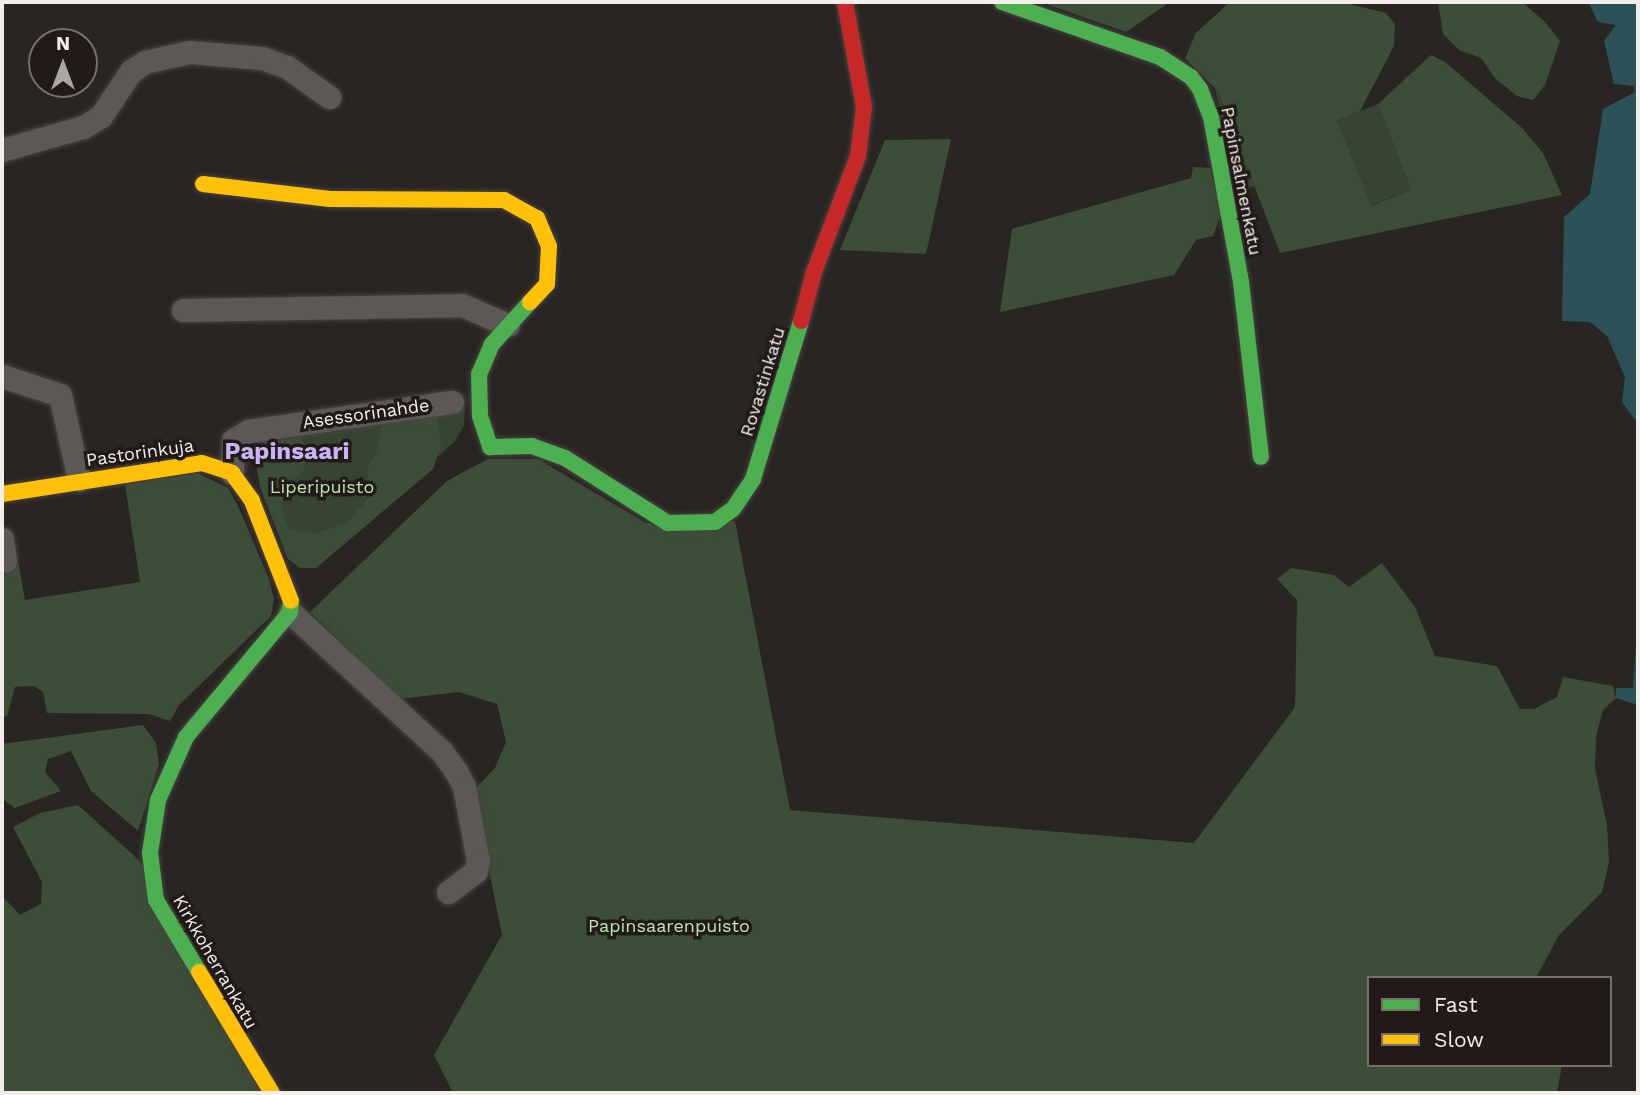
<!DOCTYPE html>
<html>
<head>
<meta charset="utf-8">
<style>
  body { margin:0 }
  #map { position:relative; width:1640px; height:1095px; overflow:hidden; background:#292523; font-family:"Work Sans",sans-serif }
  div>[style] { position:absolute }
  .green>* { inset:0; background:#364531; transform-origin:0 0 }
  .forest>* { inset:0; background:#3d4e38 }
  .water>* { inset:0; background:#2c5257 }
  .roads { filter:drop-shadow(0 0 2px #474341) drop-shadow(0 0 2px #474341) }
  .street>* { height:23px; margin:-11.5px; padding:0 11.5px; transform-origin:11.5px; border-radius:11.5px; background:#5b5856 }
  .fast>* { height:16px; margin:-8px; padding:0 8px; transform-origin:8px; border-radius:8px; background:#4caf50 }
  .slow>* { height:16px; margin:-8px; padding:0 8px; transform-origin:8px; border-radius:8px; background:#ffc107 }
  .jam>* { height:16px; margin:-8px; padding:0 8px; transform-origin:8px; border-radius:8px; background:#c62828 }
  span { translate:-50% -50%; white-space:nowrap; text-align:center; line-height:1.15; -webkit-text-stroke:7px #221a17; paint-order:stroke }
  .street-label { font-size:18px; color:#f3eeeb }
  .park-label { font-size:18px; color:#bce3b2 }
  .district-label { font-size:24px; color:#cbb3fa; font-weight:700 }
  .frame { position:absolute; inset:0; border:4px solid #f3eeeb; pointer-events:none }
  .legend { position:absolute; left:1367px; top:976px; width:245px; height:91px; box-sizing:border-box; background:#221a17; border:2px solid #766f6c; margin:0; padding:9px 12px; list-style:none; font-size:21px; color:#f3eeeb }
  .legend li { display:flex; align-items:center; gap:14px; height:35px }
  .legend b { width:35px; border:2px solid #766f6c }
  .north { position:absolute; left:28px; top:28px; width:70px; height:70px; box-sizing:border-box; background:#221a17; border:2px solid #766f6c; border-radius:50%; rotate:0deg; font-size:19px; font-weight:700; line-height:28px; text-align:center; color:#f3eeeb }
  .north::after { content:''; display:block; margin:auto; width:24px; height:32px; background:#aca8a5; clip-path:polygon(50% 0,100% 100%,50% 72%,0 100%) }
</style>
</head>
<body>
<div id="map">
  <div class="green">
    <div style="clip-path:polygon(1214px 83px,1218px 91px,1255px 186px,1237px 191px)"></div>
    <div style="left:1378px;top:104px;width:92px;height:44px;rotate:69deg"></div>
    <div style="clip-path:polygon(465px 407px,464px 426px,454px 442px,326px 558px,294px 559px,261px 438px)"></div>
  </div>
  <div class="forest">
    <div style="clip-path:polygon(1040px 2px,1170px 2px,1126px 32px)"></div>
    <div style="clip-path:polygon(1230px 2px,1341px 2px,1386px 13px,1395px 24px,1394px 46px,1360px 111px,1337px 120px,1371px 206px,1411px 190px,1378px 104px,1431px 55px,1445px 62px,1522px 128px,1543px 153px,1562px 195px,1280px 253px,1218px 91px,1185px 58px,1196px 33px)"></div>
    <div style="clip-path:polygon(1438px 2px,1522px 2px,1545px 22px,1560px 41px,1545px 85px,1533px 100px,1517px 96px,1495px 78px,1481px 58px,1459px 50px,1443px 34px)"></div>
    <div style="clip-path:polygon(951px 139px,926px 254px,840px 250px,885px 140px)"></div>
    <div style="clip-path:polygon(1193px 167px,1210px 168px,1222px 212px,1213px 236px,1196px 240px,1174px 275px,1000px 312px,1012px 229px,1191px 178px)"></div>
    <div style="clip-path:polygon(436px 411px,441px 445px,433px 469px,316px 568px,300px 568px,288px 559px,260px 487px,252px 440px,298px 433px,307px 450px,303px 473px,287px 484px,281px 506px,289px 529px,315px 534px,348px 522px,370px 496px,367px 468px,377px 451px,383px 419px)"></div>
    <div style="clip-path:polygon(488px 459px,538px 459px,646px 523px,735px 521px,790px 810px,1194px 843px,1295px 707px,1297px 600px,1277px 579px,1291px 568px,1334px 575px,1349px 587px,1382px 563px,1415px 607px,1435px 656px,1497px 666px,1520px 709px,1534px 709px,1557px 697px,1563px 677px,1613px 686px,1616px 698px,1603px 710px,1596px 736px,1595px 769px,1607px 825px,1609px 862px,1602px 892px,1559px 935px,1536px 978px,1369px 978px,1369px 1065px,1562px 1065px,1557px 1093px,453px 1093px,434px 1055px,502px 935px,473px 791px,495px 768px,506px 742px,497px 704px,459px 692px,399px 699px,310px 612px,447px 481px)"></div>
    <div style="clip-path:polygon(197px 473px,228px 488px,239px 508px,269px 579px,274px 599px,271px 616px,179px 705px,170px 721px,149px 714px,47px 713px,43px 692px,34px 686px,15px 687px,7px 716px,2px 718px,2px 564px,18px 561px,25px 600px,140px 582px,125px 484px)"></div>
    <div style="clip-path:polygon(143px 725px,156px 743px,159px 764px,138px 831px,91px 791px,71px 751px,48px 759px,45px 772px,61px 791px,15px 808px,2px 799px,2px 744px)"></div>
    <div style="clip-path:polygon(78px 805px,142px 863px,261px 1093px,2px 1093px,2px 896px,20px 915px,41px 904px,42px 882px,13px 827px,40px 813px)"></div>
  </div>
  <div class="water">
    <div style="clip-path:polygon(1588px 2px,1638px 2px,1638px 424px,1622px 402px,1625px 377px,1607px 336px,1590px 322px,1562px 321px,1564px 217px,1590px 194px,1603px 109px,1635px 92px,1634px 86px,1614px 84px,1604px 41px,1616px 25px,1598px 22px)"></div>
    <div style="clip-path:polygon(1638px 616px,1638px 705px,1616px 698px,1616px 688px,1633px 688px)"></div>
  </div>
  <div class="roads">
    <div class="street">
      <div style="left:2px;top:150px;width:84px;rotate:-15.9deg"></div>
      <div style="left:83px;top:127px;width:21px;rotate:-31deg"></div>
      <div style="left:101px;top:116px;width:54px;rotate:-56.3deg"></div>
      <div style="left:131px;top:71px;width:17px;rotate:-33deg"></div>
      <div style="left:145px;top:62px;width:45px;rotate:-12.8deg"></div>
      <div style="left:189px;top:52px;width:73px;rotate:4.7deg"></div>
      <div style="left:262px;top:58px;width:27px;rotate:20deg"></div>
      <div style="left:287px;top:67px;width:52px;rotate:35.5deg"></div>
      <div style="left:183px;top:310px;width:279px;rotate:-1deg"></div>
      <div style="left:462px;top:305px;width:50px;rotate:23.5deg"></div>
      <div style="left:2px;top:376px;width:61px;rotate:18.1deg"></div>
      <div style="left:60px;top:395px;width:87px;rotate:77.4deg"></div>
      <div style="left:232px;top:473px;width:33px;rotate:-88deg"></div>
      <div style="left:233px;top:440px;width:17px;rotate:-31deg"></div>
      <div style="left:248px;top:431px;width:206px;rotate:-8.1deg"></div>
      <div style="left:2px;top:539px;width:22px;rotate:82deg"></div>
      <div style="left:290px;top:612px;width:207px;rotate:42.6deg"></div>
      <div style="left:442px;top:752px;width:24px;rotate:54deg"></div>
      <div style="left:456px;top:771px;width:18px;rotate:63deg"></div>
      <div style="left:464px;top:787px;width:75px;rotate:79.3deg"></div>
      <div style="left:478px;top:861px;width:10px;rotate:101deg"></div>
      <div style="left:476px;top:871px;width:35px;rotate:143deg"></div>
    </div>
    <div class="fast">
      <div style="left:1002px;top:2px;width:167px;rotate:19.2deg"></div>
      <div style="left:1160px;top:57px;width:37px;rotate:33deg"></div>
      <div style="left:1191px;top:77px;width:15px;rotate:53deg"></div>
      <div style="left:1200px;top:89px;width:30px;rotate:69deg"></div>
      <div style="left:1211px;top:117px;width:168px;rotate:79.7deg"></div>
      <div style="left:1241px;top:282px;width:176px;rotate:83.5deg"></div>
      <div style="left:530px;top:302px;width:57px;rotate:132.1deg"></div>
      <div style="left:492px;top:344px;width:33px;rotate:113deg"></div>
      <div style="left:479px;top:374px;width:42px;rotate:88.6deg"></div>
      <div style="left:480px;top:416px;width:33px;rotate:72deg"></div>
      <div style="left:490px;top:447px;width:42px;rotate:-1.4deg"></div>
      <div style="left:532px;top:446px;width:35px;rotate:20deg"></div>
      <div style="left:565px;top:458px;width:122px;rotate:32.3deg"></div>
      <div style="left:668px;top:523px;width:47px;rotate:-1.2deg"></div>
      <div style="left:715px;top:522px;width:22px;rotate:-36deg"></div>
      <div style="left:733px;top:509px;width:36px;rotate:-56deg"></div>
      <div style="left:753px;top:479px;width:165px;rotate:-73.1deg"></div>
      <div style="left:199px;top:972px;width:84px;rotate:-120.8deg"></div>
      <div style="left:156px;top:900px;width:47px;rotate:-97.3deg"></div>
      <div style="left:150px;top:853px;width:54px;rotate:-81.4deg"></div>
      <div style="left:158px;top:800px;width:69px;rotate:-66deg"></div>
      <div style="left:186px;top:737px;width:163px;rotate:-50.2deg"></div>
      <div style="left:290px;top:612px;width:11px;rotate:-85deg"></div>
    </div>
    <div class="slow">
      <div style="left:203px;top:184px;width:128px;rotate:6.7deg"></div>
      <div style="left:330px;top:199px;width:174px;rotate:0.3deg"></div>
      <div style="left:504px;top:200px;width:38px;rotate:29deg"></div>
      <div style="left:537px;top:218px;width:30px;rotate:67deg"></div>
      <div style="left:549px;top:246px;width:38px;rotate:93deg"></div>
      <div style="left:547px;top:284px;width:25px;rotate:133deg"></div>
      <div style="left:2px;top:494px;width:202px;rotate:-8.8deg"></div>
      <div style="left:202px;top:463px;width:32px;rotate:18deg"></div>
      <div style="left:232px;top:473px;width:34px;rotate:54deg"></div>
      <div style="left:252px;top:501px;width:107px;rotate:68.7deg"></div>
      <div style="left:199px;top:972px;width:141px;rotate:58.9deg"></div>
    </div>
    <div class="jam">
      <div style="left:801px;top:321px;width:51px;rotate:-75.1deg"></div>
      <div style="left:814px;top:272px;width:124px;rotate:-69.2deg"></div>
      <div style="left:858px;top:156px;width:49px;rotate:-83deg"></div>
      <div style="left:864px;top:107px;width:107px;rotate:-100.3deg"></div>
    </div>
  </div>
  <div class="street-label">
    <span style="left:1241px;top:181px;rotate:79deg">Papinsalmenkatu</span>
    <span style="left:763px;top:382px;rotate:-73deg">Rovastinkatu</span>
    <span style="left:366px;top:414px;rotate:-8deg">Asessorinahde</span>
    <span style="left:140px;top:453px;rotate:-8deg">Pastorinkuja</span>
    <span style="left:215px;top:962px;rotate:60deg">Kirkkoherrankatu</span>
  </div>
  <div class="park-label">
    <span style="left:322px;top:487px">Liperipuisto</span>
    <span style="left:669px;top:926px">Papinsaarenpuisto</span>
  </div>
  <div class="district-label">
    <span style="left:287px;top:452px">Papinsaari</span>
  </div>
  <div class="frame"></div>
  <ul class="legend">
  <li><b style="height:9px;background:#4caf50"></b>Fast</li>
  <li><b style="height:9px;background:#ffc107"></b>Slow</li>
  </ul>
  <div class="north">N</div>
</div>
</body>
</html>
